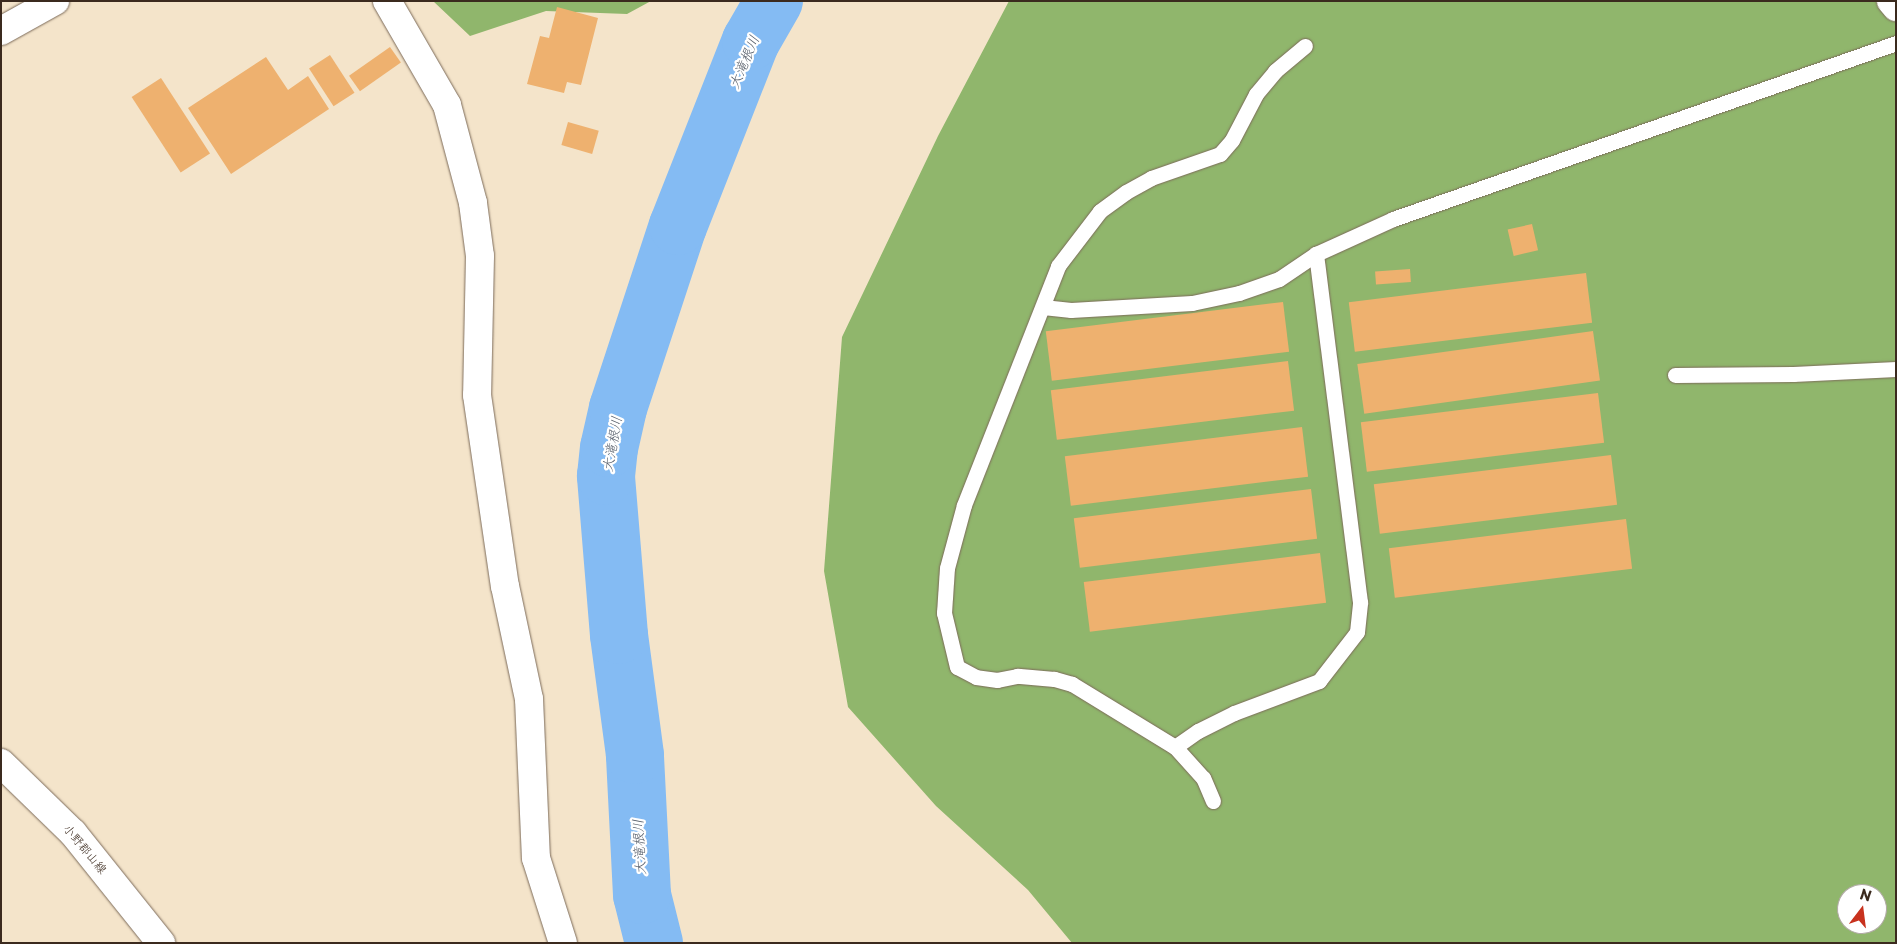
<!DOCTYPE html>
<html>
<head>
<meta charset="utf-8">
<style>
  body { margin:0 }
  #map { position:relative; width:1897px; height:944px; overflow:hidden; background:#f4e4ca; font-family:"Playpen Sans","Klee One",sans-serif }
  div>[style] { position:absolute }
  .forest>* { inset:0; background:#90b66c }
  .river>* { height:58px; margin:-29px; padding:0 29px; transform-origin:29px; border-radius:29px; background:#84bbf3 }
  .building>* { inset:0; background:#eeb16f; transform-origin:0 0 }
  .roads { filter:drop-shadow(0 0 1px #7c6b5a) drop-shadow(0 0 1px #7c6b5a) }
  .service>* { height:15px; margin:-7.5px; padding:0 7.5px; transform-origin:7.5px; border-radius:7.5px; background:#fff }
  .minor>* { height:28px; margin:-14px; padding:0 14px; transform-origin:14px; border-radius:14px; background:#fff }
  .primary>* { height:28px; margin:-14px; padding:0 14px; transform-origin:14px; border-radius:14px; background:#fff }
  span { translate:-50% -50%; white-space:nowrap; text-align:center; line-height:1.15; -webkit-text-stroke:4.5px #fff; paint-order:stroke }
  .street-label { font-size:12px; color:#3b2a1e }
  .water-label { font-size:14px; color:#555d69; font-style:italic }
  .frame { position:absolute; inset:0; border:2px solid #3b2a1e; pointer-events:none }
  .north { position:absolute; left:1837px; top:884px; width:50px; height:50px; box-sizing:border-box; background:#fff; border:1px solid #b1aaa5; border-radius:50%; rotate:15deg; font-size:14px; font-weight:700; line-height:20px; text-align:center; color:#3b2a1e }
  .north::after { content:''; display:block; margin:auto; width:18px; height:22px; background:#c8321e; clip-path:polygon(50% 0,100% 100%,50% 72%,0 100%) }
</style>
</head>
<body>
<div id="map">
  <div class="forest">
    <div style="clip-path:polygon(433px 1px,651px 1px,627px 14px,546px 11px,470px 36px)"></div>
    <div style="clip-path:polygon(evenodd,1009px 1px,1896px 1px,1896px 943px,1072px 943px,1028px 890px,936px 806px,848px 707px,824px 571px,842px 337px,938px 136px,1009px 1px,1847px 894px,1877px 894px,1877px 924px,1847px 924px,1847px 894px)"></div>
  </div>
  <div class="river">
    <div style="left:654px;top:943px;width:49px;rotate:-104deg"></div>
    <div style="left:642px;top:895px;width:140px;rotate:-92.9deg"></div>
    <div style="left:635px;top:755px;width:121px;rotate:-97.6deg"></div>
    <div style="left:619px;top:635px;width:160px;rotate:-94.7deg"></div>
    <div style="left:606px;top:476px;width:28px;rotate:-84deg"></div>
    <div style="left:609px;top:448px;width:41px;rotate:-77.3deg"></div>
    <div style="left:618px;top:408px;width:192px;rotate:-71.8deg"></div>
    <div style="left:678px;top:226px;width:199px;rotate:-68.5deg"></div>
    <div style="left:751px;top:41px;width:46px;rotate:-60.1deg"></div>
  </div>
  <div class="building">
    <div style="clip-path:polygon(557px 7px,598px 18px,581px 85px,567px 82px,564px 93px,527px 84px,540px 36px,549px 38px)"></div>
    <div style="left:390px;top:47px;width:19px;height:50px;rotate:55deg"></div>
    <div style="left:330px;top:55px;width:45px;height:25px;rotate:57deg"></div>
    <div style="clip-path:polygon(266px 57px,288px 90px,308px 76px,329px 109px,231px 174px,188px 108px)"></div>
    <div style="left:161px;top:78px;width:90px;height:35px;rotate:57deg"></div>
    <div style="left:568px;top:122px;width:32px;height:24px;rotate:16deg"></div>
    <div style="left:1532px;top:224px;width:27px;height:25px;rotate:77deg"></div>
    <div style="left:1410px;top:269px;width:13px;height:35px;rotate:86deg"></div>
    <div style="left:1586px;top:273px;width:50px;height:239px;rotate:83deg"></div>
    <div style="left:1283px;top:302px;width:50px;height:239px;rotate:83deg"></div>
    <div style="left:1593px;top:331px;width:50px;height:238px;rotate:82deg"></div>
    <div style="left:1288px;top:361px;width:50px;height:239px;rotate:83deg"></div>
    <div style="left:1598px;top:393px;width:50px;height:239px;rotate:83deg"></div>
    <div style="left:1302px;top:427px;width:50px;height:239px;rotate:83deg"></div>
    <div style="left:1611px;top:455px;width:50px;height:239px;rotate:83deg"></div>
    <div style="left:1311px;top:489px;width:50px;height:239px;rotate:83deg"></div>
    <div style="left:1626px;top:519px;width:50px;height:239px;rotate:83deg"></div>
    <div style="left:1320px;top:553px;width:50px;height:238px;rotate:83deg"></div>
  </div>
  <div class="roads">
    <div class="service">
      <div style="left:1043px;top:307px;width:28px;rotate:6deg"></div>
      <div style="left:1071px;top:310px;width:121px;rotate:-3.3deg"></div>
      <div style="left:1192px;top:303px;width:48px;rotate:-12deg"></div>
      <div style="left:1239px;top:293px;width:42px;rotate:-19.3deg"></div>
      <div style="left:1279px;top:279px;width:45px;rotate:-34deg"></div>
      <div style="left:1316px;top:254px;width:85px;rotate:-24.4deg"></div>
      <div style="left:1393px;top:219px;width:533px;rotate:-19.28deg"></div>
      <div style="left:1675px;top:375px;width:118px;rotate:-0.5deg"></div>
      <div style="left:1793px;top:374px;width:103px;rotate:-2.8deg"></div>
      <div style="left:1175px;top:747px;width:28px;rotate:-35deg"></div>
      <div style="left:1198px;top:731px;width:40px;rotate:-26.6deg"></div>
      <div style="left:1234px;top:713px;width:91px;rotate:-20.6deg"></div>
      <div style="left:1319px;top:681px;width:62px;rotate:-52.2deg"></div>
      <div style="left:1357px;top:632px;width:30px;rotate:-84deg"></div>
      <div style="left:1360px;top:602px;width:351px;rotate:-97.2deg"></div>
      <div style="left:1213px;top:801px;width:25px;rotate:-113deg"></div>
      <div style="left:1203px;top:778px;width:42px;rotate:-132.1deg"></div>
      <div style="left:1175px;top:747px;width:121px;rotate:-148.5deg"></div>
      <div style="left:1072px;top:684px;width:19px;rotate:-164deg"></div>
      <div style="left:1054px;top:679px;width:37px;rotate:-175deg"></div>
      <div style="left:1017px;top:676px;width:20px;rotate:169deg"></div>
      <div style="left:997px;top:680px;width:21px;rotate:-172deg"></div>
      <div style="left:976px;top:677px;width:21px;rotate:-152deg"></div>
      <div style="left:957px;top:667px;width:56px;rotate:-103.5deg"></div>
      <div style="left:944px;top:613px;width:45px;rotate:-86.2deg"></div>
      <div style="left:947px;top:568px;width:65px;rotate:-74.9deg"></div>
      <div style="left:964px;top:505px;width:257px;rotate:-68.5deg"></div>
      <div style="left:1058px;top:266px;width:69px;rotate:-52.6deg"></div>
      <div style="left:1100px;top:211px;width:32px;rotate:-36deg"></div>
      <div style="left:1126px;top:192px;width:29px;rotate:-29deg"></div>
      <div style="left:1151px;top:178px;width:73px;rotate:-19.2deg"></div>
      <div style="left:1220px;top:154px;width:18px;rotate:-49deg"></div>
      <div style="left:1232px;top:140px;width:52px;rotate:-62.4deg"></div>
      <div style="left:1256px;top:94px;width:30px;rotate:-50deg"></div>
      <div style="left:1275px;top:71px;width:39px;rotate:-40deg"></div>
    </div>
    <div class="minor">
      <div style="left:387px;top:1px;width:120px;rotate:60deg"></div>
      <div style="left:447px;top:105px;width:101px;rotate:75.1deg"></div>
      <div style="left:473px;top:203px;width:53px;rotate:82.5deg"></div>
      <div style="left:480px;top:256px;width:139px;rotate:91.2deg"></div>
      <div style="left:477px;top:395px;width:193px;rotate:81.7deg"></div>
      <div style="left:505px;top:586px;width:116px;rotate:78deg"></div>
      <div style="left:529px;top:699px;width:159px;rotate:87.5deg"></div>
      <div style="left:536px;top:858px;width:89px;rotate:72.4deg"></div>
      <div style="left:1891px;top:1px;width:8px;rotate:50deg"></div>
      <div style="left:1px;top:31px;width:62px;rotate:-29.1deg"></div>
    </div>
    <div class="primary">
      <div style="left:1px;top:763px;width:100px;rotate:44.2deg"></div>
      <div style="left:73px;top:833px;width:141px;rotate:51.3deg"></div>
    </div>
  </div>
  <div class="street-label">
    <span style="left:85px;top:849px;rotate:50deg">小野郡山線</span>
  </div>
  <div class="water-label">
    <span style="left:744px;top:62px;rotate:-67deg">大滝根川</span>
    <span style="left:612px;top:444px;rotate:-80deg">大滝根川</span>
    <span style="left:639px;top:847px;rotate:-93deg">大滝根川</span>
  </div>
  <div class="frame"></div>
  <div class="north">N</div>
</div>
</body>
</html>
